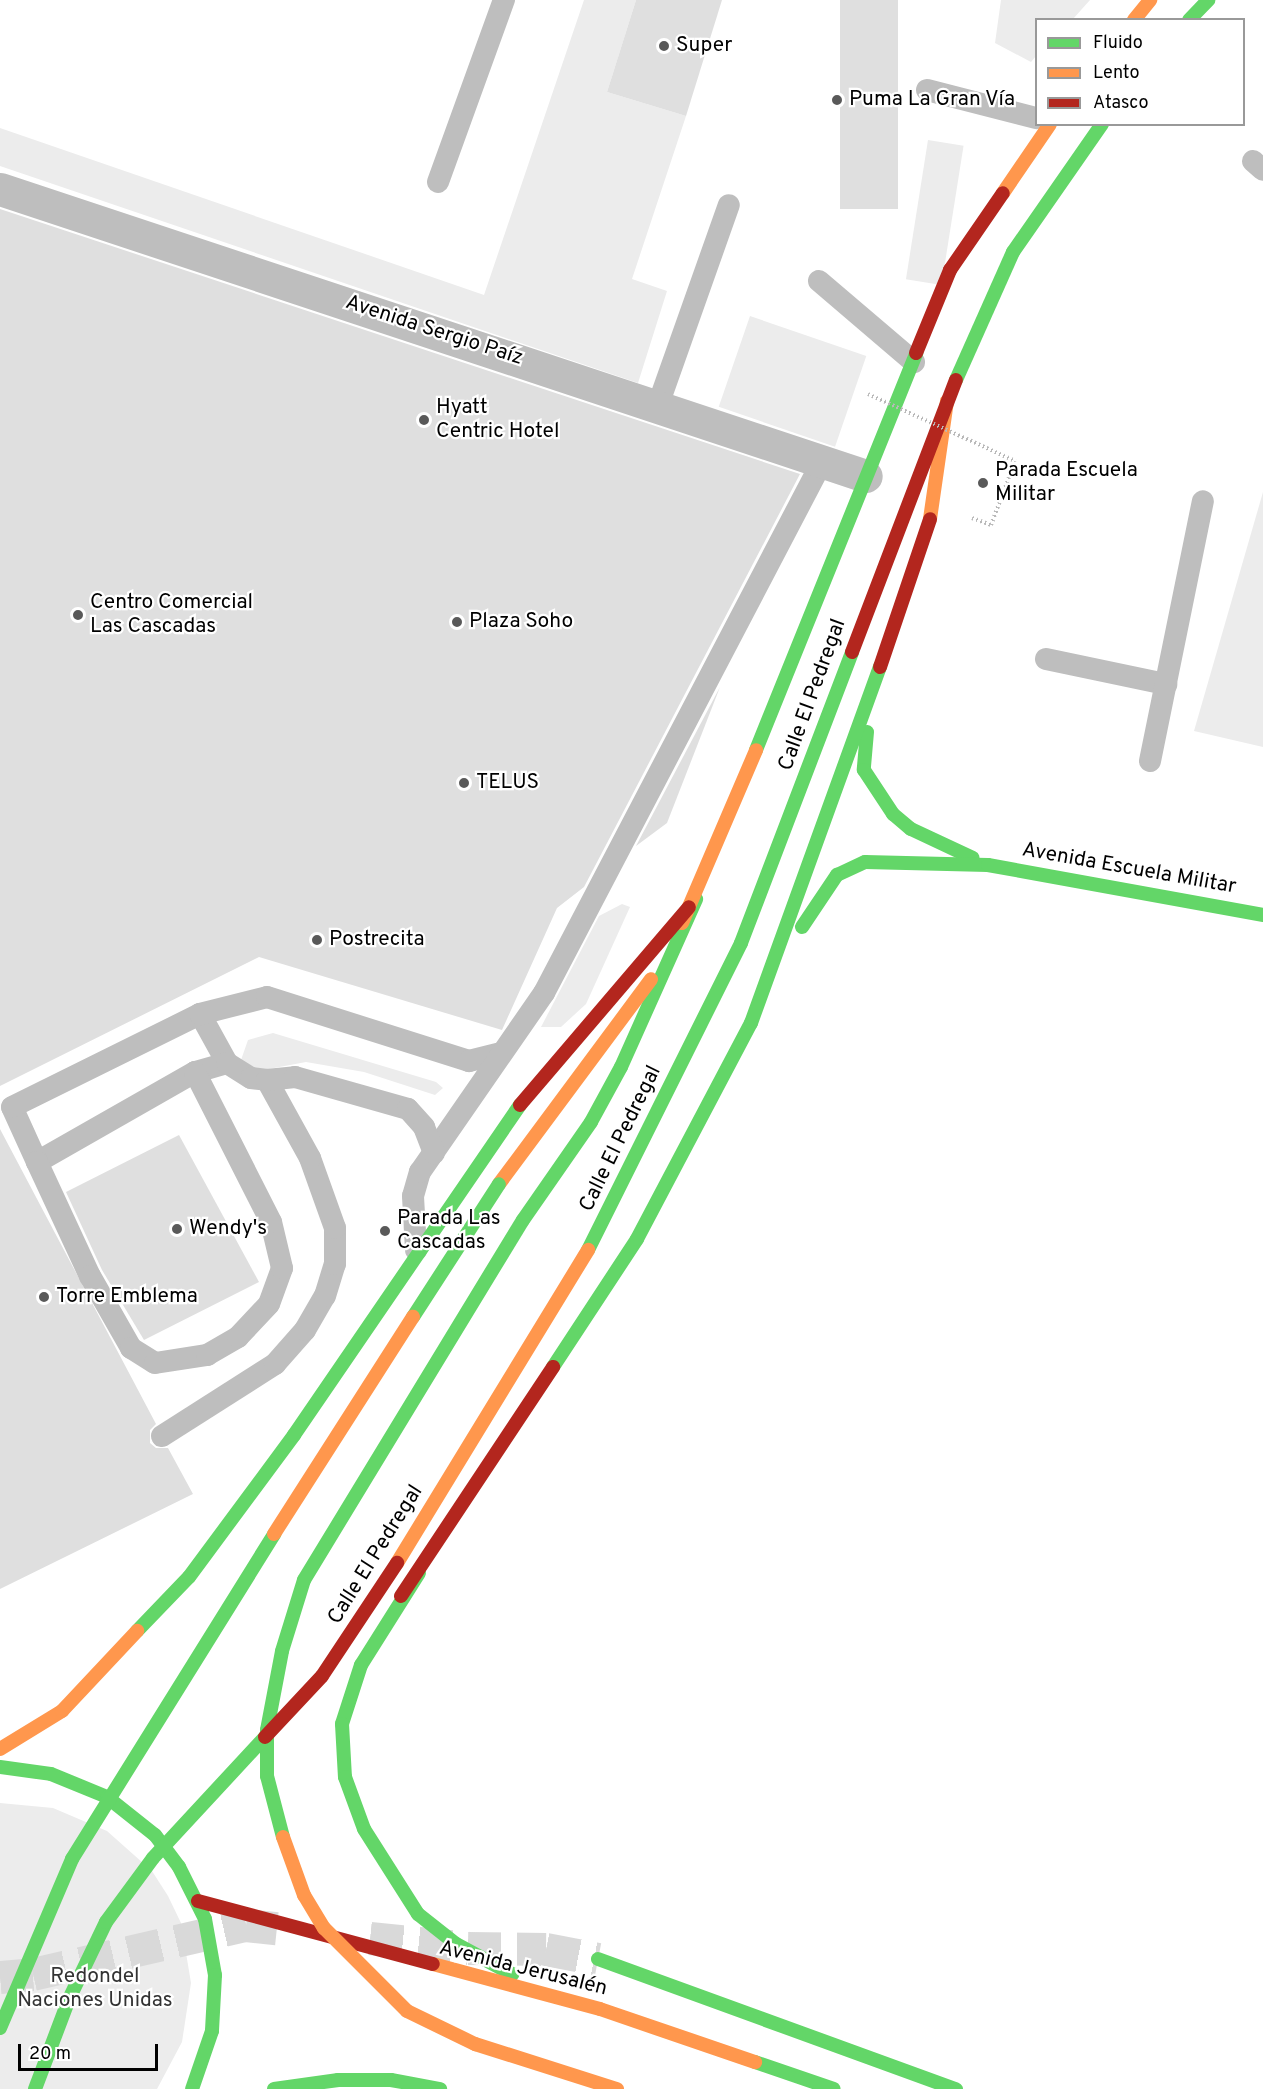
<!DOCTYPE html>
<html>
<head>
<meta charset="utf-8">
<style>
  body { margin:0 }
  #map { position:relative; width:1263px; height:2089px; overflow:hidden; background:#fff; font-family:Overpass,sans-serif }
  div>[style] { position:absolute }
  .green>* { inset:0; background:#ececec; transform-origin:0 0 }
  .building>* { inset:0; background:#dfdfdf; transform-origin:0 0 }
  .primary-tunnel>* { height:33px; margin-top:-16.5px; transform-origin:0; background:repeating-linear-gradient(90deg,#d9d9d9 0 33px,transparent 0 49px) }
  .path>* { height:4px; margin-top:-2px; transform-origin:0; background:repeating-linear-gradient(90deg,#b9b9b9 0 1.5px,transparent 0 4.5px) }
  .lane>* { height:22px; margin:-11px; padding:0 11px; transform-origin:11px; border-radius:11px; background:#bebebe }
  .street>* { height:33px; margin:-16.5px; padding:0 16.5px; transform-origin:16.5px; border-radius:16.5px; background:#bebebe }
  .fast>* { height:14px; margin:-7px; padding:0 7px; transform-origin:7px; border-radius:7px; background:#63d668 }
  .slow>* { height:14px; margin:-7px; padding:0 7px; transform-origin:7px; border-radius:7px; background:#ff974d }
  .jam>* { height:14px; margin:-7px; padding:0 7px; transform-origin:7px; border-radius:7px; background:#b3261e }
  .path-bridge>* { height:4px; margin-top:-2px; transform-origin:0; background:repeating-linear-gradient(90deg,#b9b9b9 0 1.5px,transparent 0 4.5px) }
  .fast-bridge>* { height:14px; margin:-7px; padding:0 7px; transform-origin:7px; border-radius:7px; background:#63d668 }
  .slow-bridge>* { height:14px; margin:-7px; padding:0 7px; transform-origin:7px; border-radius:7px; background:#ff974d }
  .jam-bridge>* { height:14px; margin:-7px; padding:0 7px; transform-origin:7px; border-radius:7px; background:#b3261e }
  .dots>* { width:16px; height:16px; translate:-50% -50%; box-sizing:border-box; border:3px solid #fff; border-radius:50% }
  span { translate:-50% -50%; white-space:nowrap; text-align:center; line-height:1.15; -webkit-text-stroke:4.5px #fff; paint-order:stroke }
  .poi-label { font-size:21px; color:#000 }
  .left { translate:0 -50%; text-align:left }
  .street-label { font-size:21px; color:#000 }
  .park-label { font-size:21px; color:#333 }
  .legend { position:absolute; left:1035px; top:18px; width:210px; height:108px; box-sizing:border-box; background:#fff; border:2px solid #999; margin:0; padding:8px 10px; list-style:none; font-size:18px; color:#000 }
  .legend li { display:flex; align-items:center; gap:12px; height:30px }
  .legend b { width:30px; border:2px solid #999 }
  .scale { position:absolute; left:18px; top:2044px; width:140px; height:27px; box-sizing:border-box; border:3px solid #000; border-top:0; padding-left:8px; font-size:18px; line-height:21px; white-space:nowrap; color:#000; -webkit-text-stroke:4px #fff; paint-order:stroke }
</style>
</head>
<body>
<div id="map">
  <div class="green">
    <div style="clip-path:polygon(584px 0,636px 0,607px 92px,686px 116px,632px 279px,667px 291px,638px 383px,0 166px,0 128px,484px 295px)"></div>
    <div style="clip-path:polygon(1001px 0,1090px 0,1073px 19px,1036px 20px,1036px 56px,1031px 62px,995px 43px)"></div>
    <div style="left:928px;top:140px;width:36px;height:141px;rotate:9deg"></div>
    <div style="left:750px;top:316px;width:123px;height:96px;rotate:19deg"></div>
    <div style="clip-path:polygon(1263px 492px,1263px 747px,1194px 731px)"></div>
    <div style="clip-path:polygon(622px 904px,630px 907px,586px 1004px,561px 1027px,541px 1027px,599px 916px)"></div>
    <div style="clip-path:polygon(273px 1033px,436px 1082px,443px 1088px,435px 1095px,364px 1072px,306px 1062px,258px 1071px,241px 1060px,248px 1040px)"></div>
    <div style="clip-path:polygon(0 1803px,53px 1808px,107px 1831px,152px 1871px,168px 1896px,181px 1923px,191px 1983px,182px 2042px,157px 2089px,0 2089px)"></div>
  </div>
  <div class="building">
    <div style="clip-path:polygon(636px 0,722px 0,686px 116px,607px 92px)"></div>
    <div style="left:840px;top:0;width:58px;height:209px"></div>
    <div style="clip-path:polygon(0 209px,800px 474px,584px 887px,557px 908px,502px 1030px,259px 957px,0 1086px)"></div>
    <div style="clip-path:polygon(720px 687px,667px 823px,636px 846px)"></div>
    <div style="clip-path:polygon(0 1129px,156px 1424px,150px 1430px,150px 1443px,156px 1448px,168px 1448px,193px 1494px,0 1589px)"></div>
    <div style="clip-path:polygon(179px 1135px,259px 1282px,144px 1340px,102px 1270px,66px 1192px)"></div>
  </div>
  <div class="primary-tunnel">
    <div style="left:370px;top:1938px;width:99px;rotate:5.8deg"></div>
    <div style="left:468px;top:1948px;width:78px;rotate:0.7deg"></div>
    <div style="left:546px;top:1949px;width:53px;rotate:10.9deg"></div>
    <div style="left:0;top:1977px;width:33px;rotate:-5deg"></div>
    <div style="left:33px;top:1974px;width:219px;rotate:-13deg"></div>
    <div style="left:246px;top:1925px;width:31px;rotate:6deg"></div>
  </div>
  <div class="path">
    <div style="left:972px;top:518px;width:20px;rotate:20deg"></div>
    <div style="left:991px;top:525px;width:68px;rotate:-69.4deg"></div>
  </div>
  <div class="lane">
    <div style="left:927px;top:90px;width:113px;rotate:14.4deg"></div>
    <div style="left:1253px;top:161px;width:13px;rotate:42deg"></div>
    <div style="left:438px;top:182px;width:194px;rotate:-70.1deg"></div>
    <div style="left:819px;top:281px;width:125px;rotate:40.5deg"></div>
    <div style="left:658px;top:405px;width:212px;rotate:-70.5deg"></div>
    <div style="left:1046px;top:659px;width:123px;rotate:11.8deg"></div>
    <div style="left:1150px;top:761px;width:265px;rotate:-78.5deg"></div>
    <div style="left:200px;top:1014px;width:56px;rotate:61.1deg"></div>
    <div style="left:227px;top:1063px;width:33px;rotate:164deg"></div>
    <div style="left:195px;top:1072px;width:182px;rotate:150.3deg"></div>
    <div style="left:37px;top:1162px;width:60px;rotate:-114.4deg"></div>
    <div style="left:12px;top:1107px;width:210px;rotate:-26.3deg"></div>
    <div style="left:200px;top:1014px;width:69px;rotate:-14.2deg"></div>
    <div style="left:267px;top:997px;width:212px;rotate:17.6deg"></div>
    <div style="left:469px;top:1061px;width:30px;rotate:-14deg"></div>
    <div style="left:227px;top:1063px;width:28px;rotate:32deg"></div>
    <div style="left:251px;top:1078px;width:16px;rotate:7deg"></div>
    <div style="left:37px;top:1162px;width:126px;rotate:65.1deg"></div>
    <div style="left:90px;top:1276px;width:83px;rotate:60.3deg"></div>
    <div style="left:131px;top:1348px;width:28px;rotate:32deg"></div>
    <div style="left:155px;top:1363px;width:53px;rotate:-8.7deg"></div>
    <div style="left:207px;top:1355px;width:36px;rotate:-30deg"></div>
    <div style="left:238px;top:1337px;width:45px;rotate:-46.8deg"></div>
    <div style="left:269px;top:1304px;width:38px;rotate:-70deg"></div>
    <div style="left:282px;top:1268px;width:47px;rotate:-103.4deg"></div>
    <div style="left:271px;top:1222px;width:168px;rotate:-116.9deg"></div>
    <div style="left:416px;top:1250px;width:54px;rotate:-93.2deg"></div>
    <div style="left:413px;top:1196px;width:25px;rotate:-74deg"></div>
    <div style="left:420px;top:1172px;width:218px;rotate:-55.3deg"></div>
    <div style="left:544px;top:993px;width:602px;rotate:-62.37deg"></div>
    <div style="left:162px;top:1436px;width:134px;rotate:-32.5deg"></div>
    <div style="left:275px;top:1364px;width:45px;rotate:-48.6deg"></div>
    <div style="left:305px;top:1330px;width:39px;rotate:-60deg"></div>
    <div style="left:325px;top:1296px;width:34px;rotate:-73deg"></div>
    <div style="left:335px;top:1264px;width:36px;rotate:-90deg"></div>
    <div style="left:335px;top:1228px;width:74px;rotate:-109.7deg"></div>
    <div style="left:310px;top:1158px;width:89px;rotate:-118.9deg"></div>
    <div style="left:267px;top:1080px;width:28px;rotate:-6deg"></div>
    <div style="left:295px;top:1077px;width:117px;rotate:15.8deg"></div>
    <div style="left:408px;top:1109px;width:24px;rotate:48deg"></div>
    <div style="left:424px;top:1127px;width:28px;rotate:69deg"></div>
  </div>
  <div class="street">
    <div style="left:0;top:189px;width:912px;rotate:18.34deg"></div>
  </div>
  <div class="fast">
    <div style="left:1189px;top:20px;width:28px;rotate:-46deg"></div>
    <div style="left:956px;top:380px;width:140px;rotate:-66deg"></div>
    <div style="left:1013px;top:252px;width:156px;rotate:-55.2deg"></div>
    <div style="left:867px;top:732px;width:38px;rotate:95deg"></div>
    <div style="left:864px;top:770px;width:53px;rotate:56.6deg"></div>
    <div style="left:893px;top:814px;width:23px;rotate:40deg"></div>
    <div style="left:911px;top:829px;width:68px;rotate:25.1deg"></div>
    <div style="left:756px;top:750px;width:428px;rotate:-68deg"></div>
    <div style="left:802px;top:927px;width:63px;rotate:-56.1deg"></div>
    <div style="left:837px;top:875px;width:31px;rotate:-25deg"></div>
    <div style="left:865px;top:862px;width:123px;rotate:1.4deg"></div>
    <div style="left:988px;top:865px;width:280px;rotate:10.3deg"></div>
    <div style="left:523px;top:1220px;width:119px;rotate:-55.2deg"></div>
    <div style="left:591px;top:1122px;width:63px;rotate:-61.4deg"></div>
    <div style="left:621px;top:1067px;width:184px;rotate:-65.9deg"></div>
    <div style="left:588px;top:1250px;width:343px;rotate:-63.5deg"></div>
    <div style="left:741px;top:943px;width:311px;rotate:-69.1deg"></div>
    <div style="left:553px;top:1367px;width:153px;rotate:-56.7deg"></div>
    <div style="left:637px;top:1239px;width:244px;rotate:-62.2deg"></div>
    <div style="left:751px;top:1023px;width:379px;rotate:-70.1deg"></div>
    <div style="left:419px;top:1573px;width:109px;rotate:122.2deg"></div>
    <div style="left:361px;top:1665px;width:62px;rotate:107.9deg"></div>
    <div style="left:342px;top:1724px;width:53px;rotate:86.8deg"></div>
    <div style="left:345px;top:1777px;width:55px;rotate:69.9deg"></div>
    <div style="left:364px;top:1829px;width:101px;rotate:57.6deg"></div>
    <div style="left:418px;top:1914px;width:48px;rotate:38.3deg"></div>
    <div style="left:456px;top:1944px;width:64px;rotate:28.2deg"></div>
    <div style="left:137px;top:1631px;width:75px;rotate:-46.1deg"></div>
    <div style="left:189px;top:1577px;width:177px;rotate:-53.5deg"></div>
    <div style="left:294px;top:1435px;width:400px;rotate:-55.6deg"></div>
    <div style="left:0;top:1767px;width:51px;rotate:7.8deg"></div>
    <div style="left:51px;top:1774px;width:61px;rotate:22.3deg"></div>
    <div style="left:107px;top:1797px;width:61px;rotate:38.4deg"></div>
    <div style="left:155px;top:1835px;width:40px;rotate:53deg"></div>
    <div style="left:179px;top:1867px;width:58px;rotate:63.4deg"></div>
    <div style="left:205px;top:1919px;width:57px;rotate:79.9deg"></div>
    <div style="left:215px;top:1975px;width:56px;rotate:93.1deg"></div>
    <div style="left:212px;top:2031px;width:61px;rotate:109deg"></div>
    <div style="left:598px;top:1959px;width:381px;rotate:20deg"></div>
    <div style="left:755px;top:2062px;width:83px;rotate:18.9deg"></div>
    <div style="left:274px;top:2089px;width:65px;rotate:-8deg"></div>
    <div style="left:338px;top:2080px;width:53px"></div>
    <div style="left:391px;top:2080px;width:50px;rotate:10.4deg"></div>
  </div>
  <div class="slow">
    <div style="left:1134px;top:20px;width:26px;rotate:-51deg"></div>
    <div style="left:1003px;top:193px;width:83px;rotate:-55.7deg"></div>
    <div style="left:930px;top:519px;width:119px;rotate:-81.8deg"></div>
    <div style="left:682px;top:923px;width:188px;rotate:-66.8deg"></div>
    <div style="left:499px;top:1184px;width:255px;rotate:-53.4deg"></div>
    <div style="left:397px;top:1563px;width:367px;rotate:-58.6deg"></div>
    <div style="left:0;top:1749px;width:73px;rotate:-31.5deg"></div>
    <div style="left:62px;top:1711px;width:110px;rotate:-46.8deg"></div>
    <div style="left:433px;top:1964px;width:173px;rotate:15.1deg"></div>
    <div style="left:600px;top:2009px;width:164px;rotate:18.9deg"></div>
  </div>
  <div class="jam">
    <div style="left:916px;top:353px;width:90px;rotate:-67.7deg"></div>
    <div style="left:950px;top:270px;width:93px;rotate:-55.5deg"></div>
    <div style="left:852px;top:652px;width:291px;rotate:-69.1deg"></div>
    <div style="left:880px;top:667px;width:156px;rotate:-71.3deg"></div>
    <div style="left:520px;top:1105px;width:260px;rotate:-49.5deg"></div>
    <div style="left:401px;top:1596px;width:275px;rotate:-56.4deg"></div>
    <div style="left:198px;top:1901px;width:243px;rotate:15deg"></div>
  </div>
  <div class="path-bridge">
    <div style="left:868px;top:394px;width:162px;rotate:24.5deg"></div>
  </div>
  <div class="fast-bridge">
    <div style="left:413px;top:1317px;width:158px;rotate:-57.1deg"></div>
    <div style="left:283px;top:1837px;width:63px;rotate:-104.7deg"></div>
    <div style="left:267px;top:1776px;width:46px;rotate:-90deg"></div>
    <div style="left:267px;top:1730px;width:80px;rotate:-79.2deg"></div>
    <div style="left:282px;top:1651px;width:74px;rotate:-72.8deg"></div>
    <div style="left:304px;top:1580px;width:421px;rotate:-58.7deg"></div>
    <div style="left:0;top:2028px;width:184px;rotate:-66.9deg"></div>
    <div style="left:72px;top:1859px;width:383px;rotate:-58.1deg"></div>
    <div style="left:35px;top:2089px;width:96px;rotate:-69.3deg"></div>
    <div style="left:69px;top:1999px;width:85px;rotate:-64.3deg"></div>
    <div style="left:106px;top:1922px;width:79px;rotate:-53.7deg"></div>
    <div style="left:153px;top:1858px;width:165px;rotate:-47.2deg"></div>
  </div>
  <div class="slow-bridge">
    <div style="left:274px;top:1534px;width:258px;rotate:-57.4deg"></div>
    <div style="left:283px;top:1837px;width:62px;rotate:70.1deg"></div>
    <div style="left:304px;top:1895px;width:39px;rotate:59deg"></div>
    <div style="left:324px;top:1928px;width:117px;rotate:45deg"></div>
    <div style="left:407px;top:2011px;width:76px;rotate:25.9deg"></div>
    <div style="left:475px;top:2044px;width:149px;rotate:17.6deg"></div>
  </div>
  <div class="jam-bridge">
    <div style="left:265px;top:1737px;width:83px;rotate:-46.9deg"></div>
    <div style="left:322px;top:1676px;width:136px;rotate:-56.4deg"></div>
  </div>
  <div class="dots">
    <div style="left:664px;top:46px;background:#595959"></div>
    <div style="left:837px;top:100px;background:#595959"></div>
    <div style="left:424px;top:420px;background:#595959"></div>
    <div style="left:983px;top:483px;background:#595959"></div>
    <div style="left:78px;top:615px;background:#595959"></div>
    <div style="left:457px;top:622px;background:#595959"></div>
    <div style="left:464px;top:783px;background:#595959"></div>
    <div style="left:317px;top:940px;background:#595959"></div>
    <div style="left:177px;top:1229px;background:#595959"></div>
    <div style="left:385px;top:1231px;background:#595959"></div>
    <div style="left:44px;top:1297px;background:#595959"></div>
  </div>
  <div class="poi-label">
    <span class="left" style="left:676px;top:46px">Super</span>
    <span class="left" style="left:849px;top:100px">Puma La Gran Vía</span>
    <span class="left" style="left:436px;top:420px">Hyatt<br>Centric Hotel</span>
    <span class="left" style="left:995px;top:483px">Parada Escuela<br>Militar</span>
    <span class="left" style="left:90px;top:615px">Centro Comercial<br>Las Cascadas</span>
    <span class="left" style="left:469px;top:622px">Plaza Soho</span>
    <span class="left" style="left:476px;top:783px">TELUS</span>
    <span class="left" style="left:329px;top:940px">Postrecita</span>
    <span class="left" style="left:397px;top:1231px">Parada Las<br>Cascadas</span>
    <span class="left" style="left:189px;top:1229px">Wendy's</span>
    <span class="left" style="left:56px;top:1297px">Torre Emblema</span>
  </div>
  <div class="street-label">
    <span style="left:434px;top:331px;rotate:18deg">Avenida Sergio Paíz</span>
    <span style="left:813px;top:695px;rotate:-70deg">Calle El Pedregal</span>
    <span style="left:1129px;top:869px;rotate:10deg">Avenida Escuela Militar</span>
    <span style="left:621px;top:1139px;rotate:-64deg">Calle El Pedregal</span>
    <span style="left:376px;top:1555px;rotate:-58deg">Calle El Pedregal</span>
    <span style="left:523px;top:1969px;rotate:14deg">Avenida Jerusalén</span>
  </div>
  <div class="park-label">
    <span style="left:95px;top:1989px">Redondel<br>Naciones Unidas</span>
  </div>
  <ul class="legend">
  <li><b style="height:8px;background:#63d668"></b>Fluido</li>
  <li><b style="height:8px;background:#ff974d"></b>Lento</li>
  <li><b style="height:8px;background:#b3261e"></b>Atasco</li>
  </ul>
  <div class="scale">20 m</div>
</div>
</body>
</html>
